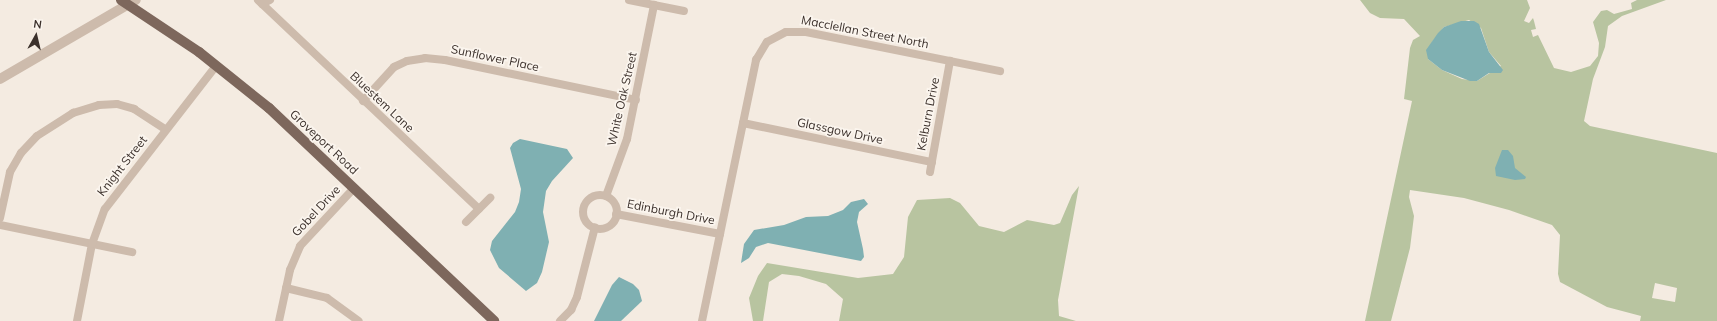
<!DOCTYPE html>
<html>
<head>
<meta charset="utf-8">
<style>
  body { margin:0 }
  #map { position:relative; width:1717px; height:321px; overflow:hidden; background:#f4ebe1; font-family:Mulish,sans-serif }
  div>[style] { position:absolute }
  .green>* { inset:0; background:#b8c4a0 }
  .water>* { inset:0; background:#7fb0b2 }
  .minor>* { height:8px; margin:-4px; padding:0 4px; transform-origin:4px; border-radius:4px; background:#cdbbac }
  .minor>.ring { margin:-4px; padding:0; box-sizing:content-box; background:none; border:8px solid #cdbbac; border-radius:50% }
  .tertiary>* { height:10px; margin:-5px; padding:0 5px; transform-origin:5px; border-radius:5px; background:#cdbbac }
  .primary>* { height:10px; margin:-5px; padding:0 5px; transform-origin:5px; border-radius:5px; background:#7d675c }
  span { translate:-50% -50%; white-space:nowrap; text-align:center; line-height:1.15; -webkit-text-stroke:3.5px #fbf5ee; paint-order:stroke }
  .street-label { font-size:12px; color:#3b302b }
  .north { position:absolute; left:16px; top:16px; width:40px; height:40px; -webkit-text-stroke:3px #fbf5ee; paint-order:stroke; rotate:8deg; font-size:11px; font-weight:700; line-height:16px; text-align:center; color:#3b302b }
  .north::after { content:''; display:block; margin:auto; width:14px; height:18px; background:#3b302b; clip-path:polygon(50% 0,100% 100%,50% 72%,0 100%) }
</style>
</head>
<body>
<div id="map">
  <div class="green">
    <div style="clip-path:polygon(evenodd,1360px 0,1527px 0,1530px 8px,1524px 21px,1529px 23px,1533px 18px,1534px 21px,1536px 29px,1531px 30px,1533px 37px,1538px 35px,1554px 68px,1571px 72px,1590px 66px,1598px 56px,1599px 43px,1593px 22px,1601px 11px,1607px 10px,1614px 14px,1632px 9px,1631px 3px,1637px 0,1666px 0,1622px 16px,1608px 26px,1605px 47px,1593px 79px,1584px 121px,1590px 126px,1717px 153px,1717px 321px,1640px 321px,1641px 316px,1607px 307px,1560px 282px,1558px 274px,1560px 235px,1552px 225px,1509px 210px,1464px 198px,1410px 190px,1409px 197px,1414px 216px,1410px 248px,1391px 321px,1365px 321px,1412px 101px,1404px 99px,1410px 48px,1413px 40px,1420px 36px,1404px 19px,1380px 18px,1370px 13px,1360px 0,1469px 20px,1481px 28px,1489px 52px,1501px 66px,1477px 81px,1462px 79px,1442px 70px,1428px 59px,1432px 42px,1444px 27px,1469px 20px,1360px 0,1655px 283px,1677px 288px,1675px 302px,1652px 298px,1655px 283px)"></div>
    <div style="clip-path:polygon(1079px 186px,1058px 300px,1059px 316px,1076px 321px,839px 321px,843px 299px,826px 284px,799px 276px,782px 274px,769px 282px,763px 321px,753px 321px,749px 298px,758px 276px,767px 263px,858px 278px,893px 274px,904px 257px,908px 217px,917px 200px,950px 198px,960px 203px,979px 226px,1004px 232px,1027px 220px,1054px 225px,1060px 223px,1072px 195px)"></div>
  </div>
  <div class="water">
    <div style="clip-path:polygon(1461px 21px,1474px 21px,1479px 24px,1489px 52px,1503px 70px,1501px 73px,1489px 73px,1477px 81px,1470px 81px,1442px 70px,1428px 59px,1426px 50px,1438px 33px,1444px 27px)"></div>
    <div style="clip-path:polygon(520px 139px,567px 149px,573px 158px,552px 181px,546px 191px,543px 212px,549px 242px,542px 272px,537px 283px,526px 291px,499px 268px,490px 250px,492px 241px,515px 212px,519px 202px,521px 189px,510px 148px,513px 143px)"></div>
    <div style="clip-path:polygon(1502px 150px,1508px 150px,1513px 156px,1515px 168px,1526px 177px,1525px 179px,1515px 180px,1496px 176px,1495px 168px)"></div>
    <div style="clip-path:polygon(864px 199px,868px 204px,859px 212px,857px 222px,863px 249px,864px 257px,861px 261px,768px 243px,756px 247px,749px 258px,741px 263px,744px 244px,754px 230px,784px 225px,806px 217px,828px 216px,843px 210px,851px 202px)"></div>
    <div style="clip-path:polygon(619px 277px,633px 284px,639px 290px,642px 301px,621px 321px,594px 321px,612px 285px)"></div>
  </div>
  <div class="minor">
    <div style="left:258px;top:0;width:304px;rotate:43.4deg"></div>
    <div style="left:479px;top:209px;width:16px;rotate:-45deg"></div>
    <div style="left:629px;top:0;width:56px;rotate:11.3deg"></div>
    <div style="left:262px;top:4px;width:9px;rotate:-27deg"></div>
    <div style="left:363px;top:101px;width:46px;rotate:-47.6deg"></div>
    <div style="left:394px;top:67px;width:14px;rotate:-25deg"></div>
    <div style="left:407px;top:61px;width:18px;rotate:-9deg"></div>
    <div style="left:425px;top:58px;width:20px;rotate:6deg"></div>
    <div style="left:445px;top:60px;width:195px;rotate:11.8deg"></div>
    <div style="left:743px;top:123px;width:193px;rotate:11.7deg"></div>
    <div style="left:930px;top:172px;width:113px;rotate:-79.8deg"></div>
    <div class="ring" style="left:583px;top:195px;width:26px;height:26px"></div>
    <div style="left:606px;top:196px;width:61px;rotate:-69.8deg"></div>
    <div style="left:627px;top:139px;width:137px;rotate:-78.6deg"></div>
    <div style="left:616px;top:214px;width:106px;rotate:10.9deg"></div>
    <div style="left:0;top:218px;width:47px;rotate:-77.7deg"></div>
    <div style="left:10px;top:172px;width:22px;rotate:-60deg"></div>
    <div style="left:21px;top:153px;width:23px;rotate:-47deg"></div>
    <div style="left:37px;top:136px;width:43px;rotate:-32.6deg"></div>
    <div style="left:73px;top:113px;width:27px;rotate:-17deg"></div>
    <div style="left:99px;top:105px;width:18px;rotate:-3deg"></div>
    <div style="left:117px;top:104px;width:18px;rotate:16deg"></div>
    <div style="left:134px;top:109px;width:38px;rotate:33deg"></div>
    <div style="left:466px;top:222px;width:18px;rotate:-45deg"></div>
    <div style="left:0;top:225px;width:135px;rotate:11.6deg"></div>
    <div style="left:286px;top:288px;width:42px;rotate:13.7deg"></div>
    <div style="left:327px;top:298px;width:39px;rotate:36deg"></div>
    <div style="left:77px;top:321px;width:78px;rotate:-79deg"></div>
    <div style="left:92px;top:244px;width:37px;rotate:-70deg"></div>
    <div style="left:105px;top:209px;width:181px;rotate:-52.2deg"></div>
    <div style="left:279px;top:321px;width:52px;rotate:-77.8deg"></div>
    <div style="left:290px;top:270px;width:26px;rotate:-67deg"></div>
    <div style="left:300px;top:246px;width:79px;rotate:-47deg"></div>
    <div style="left:560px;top:321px;width:16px;rotate:-45deg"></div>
    <div style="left:571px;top:310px;width:14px;rotate:-65deg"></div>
    <div style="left:577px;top:297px;width:72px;rotate:-75.6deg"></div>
    <div style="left:702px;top:321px;width:267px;rotate:-78.3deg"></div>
    <div style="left:756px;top:60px;width:21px;rotate:-59deg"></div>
    <div style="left:767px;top:42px;width:21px;rotate:-28deg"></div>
    <div style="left:786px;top:32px;width:20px"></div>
    <div style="left:806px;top:32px;width:198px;rotate:11.4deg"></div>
  </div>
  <div class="tertiary">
    <div style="left:0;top:79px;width:157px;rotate:-30.2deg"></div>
  </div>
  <div class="primary">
    <div style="left:121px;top:0;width:94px;rotate:33.7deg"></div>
    <div style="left:199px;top:52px;width:90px;rotate:38.7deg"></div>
    <div style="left:269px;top:108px;width:310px;rotate:43.4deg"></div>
  </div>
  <div class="street-label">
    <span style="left:865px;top:32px;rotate:11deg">Macclellan Street North</span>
    <span style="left:495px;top:58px;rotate:12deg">Sunflower Place</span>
    <span style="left:622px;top:99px;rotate:-77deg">White Oak Street</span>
    <span style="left:382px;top:102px;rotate:43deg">Bluestem Lane</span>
    <span style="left:928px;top:114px;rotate:-79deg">Kelburn Drive</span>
    <span style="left:840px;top:131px;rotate:12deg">Glassgow Drive</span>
    <span style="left:324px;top:142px;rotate:43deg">Groveport Road</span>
    <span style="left:122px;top:166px;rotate:-52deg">Knight Street</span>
    <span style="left:316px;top:211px;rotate:-47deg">Gobel Drive</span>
    <span style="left:671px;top:212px;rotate:11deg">Edinburgh Drive</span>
  </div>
  <div class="north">N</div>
</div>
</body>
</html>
